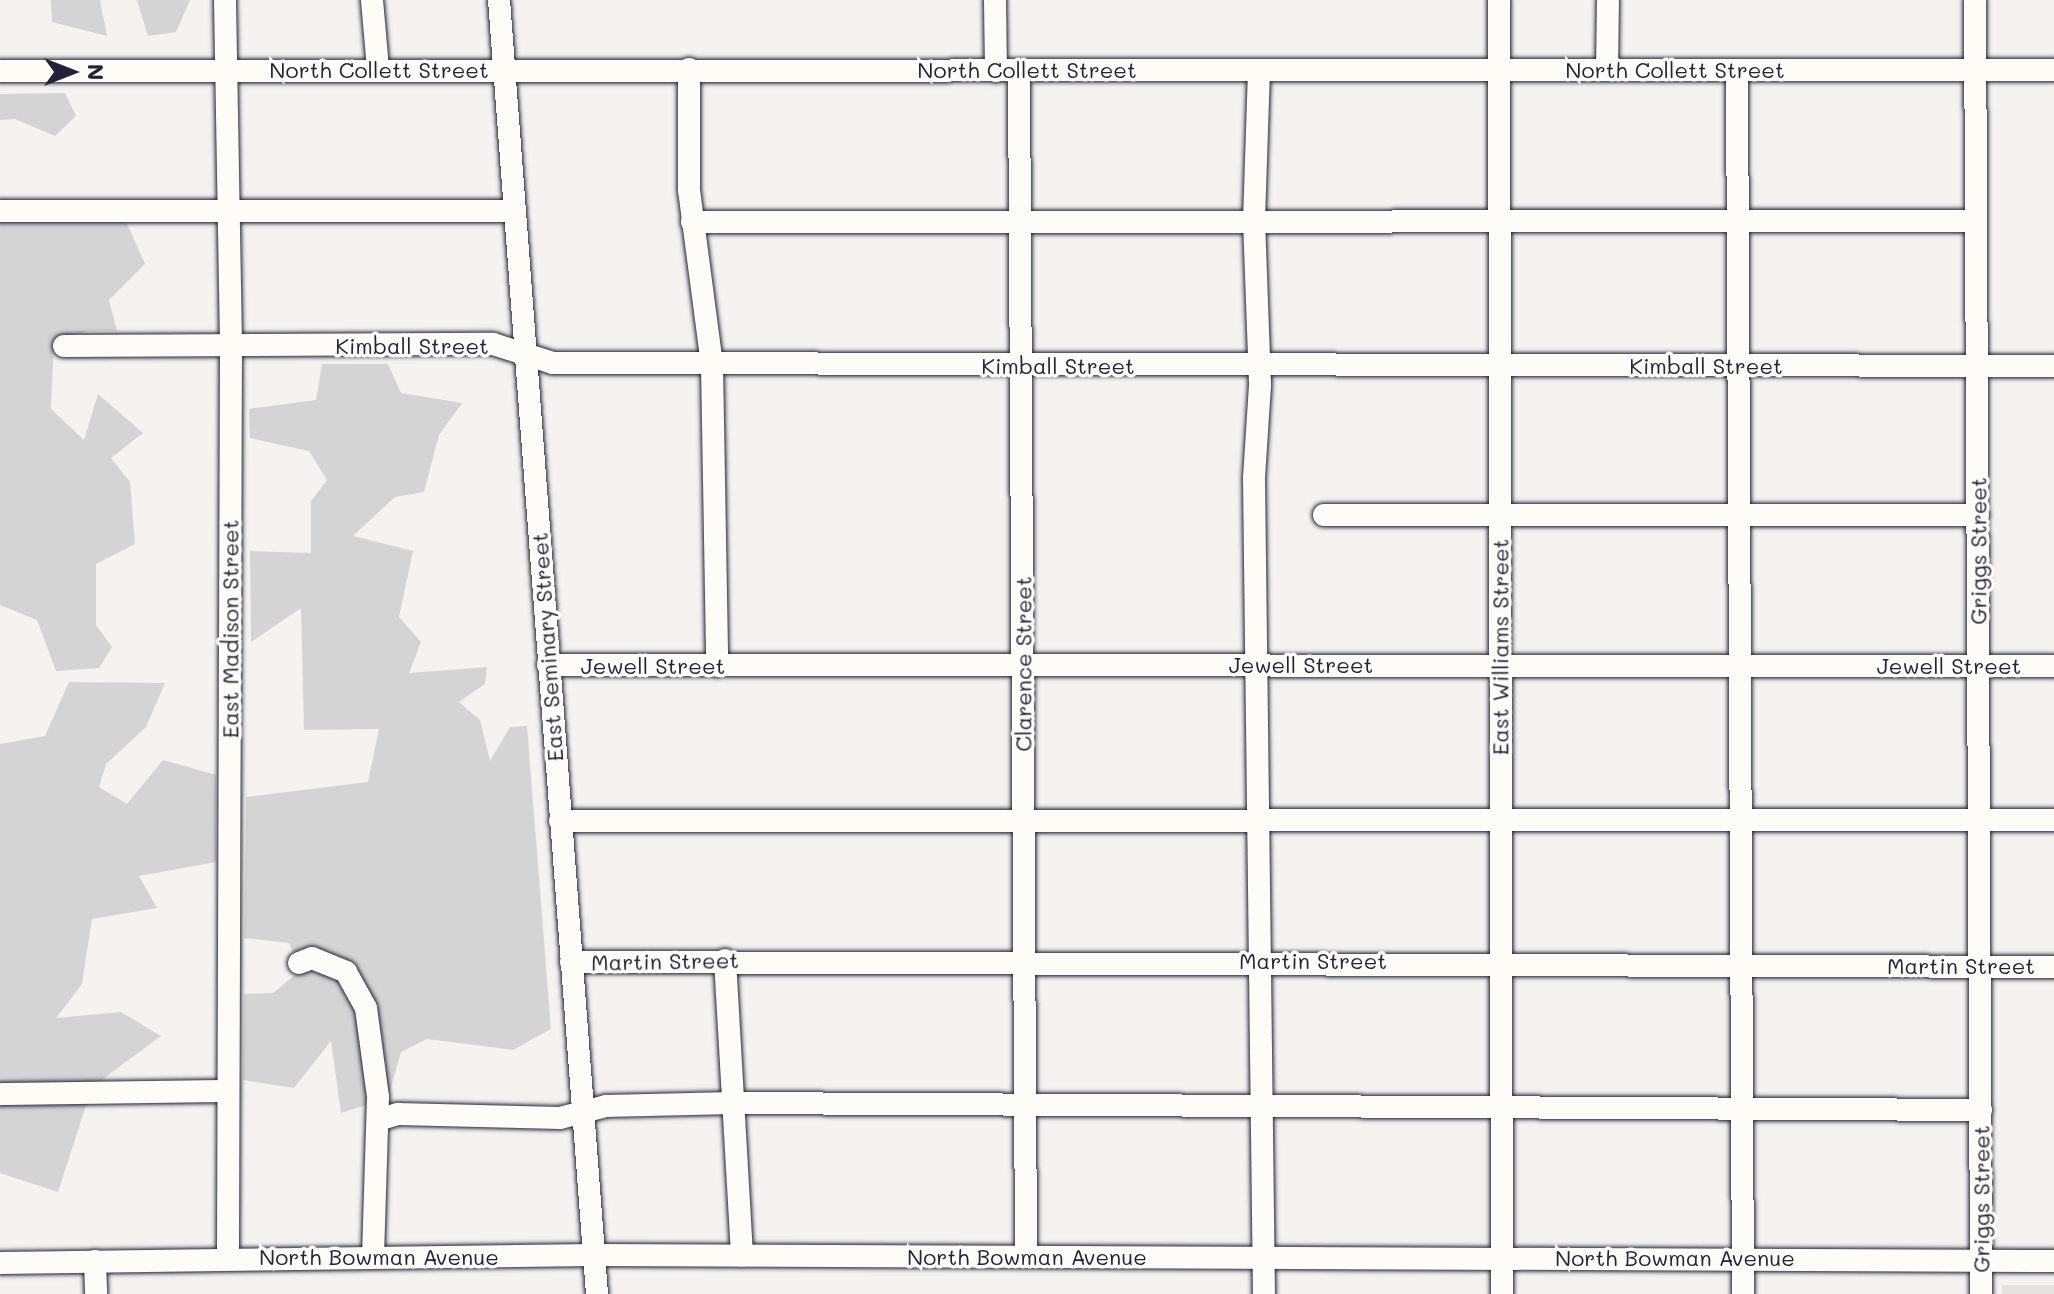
<!DOCTYPE html>
<html>
<head>
<meta charset="utf-8">
<style>
  body { margin:0 }
  #map { position:relative; width:2054px; height:1294px; overflow:hidden; background:#f4f3ef; font-family:Mali,sans-serif }
  div>[style] { position:absolute }
  .built>* { inset:0; background:#e4e3e2; transform-origin:0 0 }
  .green>* { inset:0; background:#d5d4d5 }
  .roads { filter:drop-shadow(0 0 2px #22223b) drop-shadow(0 0 2px #22223b) }
  .minor>* { height:22px; margin:-11px; padding:0 11px; transform-origin:11px; border-radius:11px; background:#fdfcf7 }
  span { translate:-50% -50%; white-space:nowrap; text-align:center; line-height:1.15; -webkit-text-stroke:7px #fdfcf7; paint-order:stroke }
  .street-label { font-size:22px; color:#22223b }
  .north { position:absolute; left:32px; top:32px; width:80px; height:80px; -webkit-text-stroke:6px #fdfcf7; paint-order:stroke; rotate:90deg; font-size:22px; font-weight:700; line-height:32px; text-align:center; color:#22223b }
  .north::after { content:''; display:block; margin:auto; width:28px; height:36px; background:#22223b; clip-path:polygon(50% 0,100% 100%,50% 72%,0 100%) }
</style>
</head>
<body>
<div id="map">
  <div class="built">
    <div style="left:2002px;top:1285px;width:52px;height:9px"></div>
  </div>
  <div class="green">
    <div style="clip-path:polygon(51px 0,100px 0,107px 36px,52px 22px)"></div>
    <div style="clip-path:polygon(137px 0,190px 0,176px 32px,148px 36px)"></div>
    <div style="clip-path:polygon(65px 93px,76px 116px,55px 136px,15px 119px,0 120px,0 94px)"></div>
    <div style="clip-path:polygon(124px 217px,145px 264px,109px 300px,117px 331px,88px 331px,54px 341px,51px 409px,84px 440px,98px 394px,143px 433px,111px 458px,130px 482px,135px 544px,96px 564px,96px 625px,112px 647px,99px 668px,56px 671px,37px 620px,0 605px,0 218px)"></div>
    <div style="clip-path:polygon(322px 364px,388px 364px,401px 393px,462px 403px,439px 435px,424px 492px,395px 497px,353px 536px,413px 551px,399px 617px,421px 642px,409px 673px,487px 667px,485px 684px,459px 702px,480px 720px,490px 761px,510px 727px,527px 726px,551px 1029px,513px 1050px,427px 1039px,401px 1052px,388px 1098px,341px 1113px,331px 1041px,294px 1088px,243px 1080px,244px 994px,273px 993px,302px 969px,289px 943px,244px 938px,246px 797px,368px 782px,379px 729px,304px 730px,301px 608px,251px 642px,250px 551px,311px 553px,311px 501px,327px 480px,309px 451px,250px 438px,249px 409px,316px 400px)"></div>
    <div style="clip-path:polygon(69px 682px,165px 683px,146px 727px,106px 764px,99px 787px,127px 804px,163px 760px,216px 775px,216px 862px,139px 876px,157px 908px,92px 919px,82px 984px,56px 1018px,121px 1012px,161px 1036px,92px 1087px,58px 1192px,0 1173px,0 744px,45px 736px)"></div>
  </div>
  <div class="roads">
    <div class="minor">
      <div style="left:225px;top:0;width:346px;rotate:89deg"></div>
      <div style="left:231px;top:346px;width:913px;rotate:90.19deg"></div>
      <div style="left:372px;top:0;width:68px;rotate:85deg"></div>
      <div style="left:499px;top:0;width:1298px;rotate:85.67deg"></div>
      <div style="left:995px;top:0;width:71px;rotate:89.2deg"></div>
      <div style="left:1499px;top:0;width:1294px;rotate:89.87deg"></div>
      <div style="left:1975px;top:0;width:1294px;rotate:89.73deg"></div>
      <div style="left:689px;top:69px;width:121px;rotate:90deg"></div>
      <div style="left:689px;top:190px;width:177px;rotate:82.5deg"></div>
      <div style="left:712px;top:365px;width:301px;rotate:89deg"></div>
      <div style="left:1259px;top:70px;width:150px;rotate:91.9deg"></div>
      <div style="left:1254px;top:220px;width:165px;rotate:87.9deg"></div>
      <div style="left:1260px;top:385px;width:93px;rotate:93.7deg"></div>
      <div style="left:1254px;top:478px;width:816px;rotate:89.3deg"></div>
      <div style="left:1607px;top:70px;width:70px;rotate:-89.2deg"></div>
      <div style="left:0;top:71px;width:2054px;rotate:-0.03deg"></div>
      <div style="left:1019px;top:71px;width:1186px;rotate:89.66deg"></div>
      <div style="left:1737px;top:71px;width:1223px;rotate:89.72deg"></div>
      <div style="left:0;top:211px;width:515px"></div>
      <div style="left:692px;top:222px;width:1284px;rotate:-0.04deg"></div>
      <div style="left:64px;top:346px;width:429px;rotate:-0.3deg"></div>
      <div style="left:493px;top:344px;width:63px;rotate:17.6deg"></div>
      <div style="left:553px;top:363px;width:1501px;rotate:0.11deg"></div>
      <div style="left:1324px;top:515px;width:654px"></div>
      <div style="left:548px;top:665px;width:1506px;rotate:0.04deg"></div>
      <div style="left:560px;top:821px;width:1494px;rotate:-0.04deg"></div>
      <div style="left:725px;top:960px;width:296px;rotate:86.7deg"></div>
      <div style="left:571px;top:962px;width:1483px;rotate:0.19deg"></div>
      <div style="left:299px;top:963px;width:14px;rotate:-21deg"></div>
      <div style="left:312px;top:958px;width:37px;rotate:22deg"></div>
      <div style="left:346px;top:972px;width:41px;rotate:60.9deg"></div>
      <div style="left:366px;top:1008px;width:90px;rotate:82.3deg"></div>
      <div style="left:378px;top:1097px;width:161px;rotate:91.8deg"></div>
      <div style="left:0;top:1094px;width:228px;rotate:-0.8deg"></div>
      <div style="left:378px;top:1120px;width:21px;rotate:-17deg"></div>
      <div style="left:398px;top:1114px;width:162px;rotate:1.4deg"></div>
      <div style="left:560px;top:1118px;width:48px;rotate:-14.6deg"></div>
      <div style="left:606px;top:1106px;width:127px;rotate:-1.4deg"></div>
      <div style="left:733px;top:1103px;width:1248px;rotate:0.32deg"></div>
      <div style="left:95px;top:1261px;width:33px;rotate:88deg"></div>
      <div style="left:0;top:1263px;width:594px;rotate:-0.77deg"></div>
      <div style="left:594px;top:1255px;width:1460px;rotate:0.24deg"></div>
    </div>
  </div>
  <div class="street-label">
    <span style="left:379px;top:70px">North Collett Street</span>
    <span style="left:1027px;top:70px">North Collett Street</span>
    <span style="left:1675px;top:70px">North Collett Street</span>
    <span style="left:412px;top:346px">Kimball Street</span>
    <span style="left:1058px;top:366px">Kimball Street</span>
    <span style="left:1706px;top:366px">Kimball Street</span>
    <span style="left:1978px;top:551px;rotate:-90deg">Griggs Street</span>
    <span style="left:230px;top:629px;rotate:-90deg">East Madison Street</span>
    <span style="left:547px;top:647px;rotate:-94deg">East Seminary Street</span>
    <span style="left:1500px;top:647px;rotate:-90deg">East Williams Street</span>
    <span style="left:1023px;top:664px;rotate:-90deg">Clarence Street</span>
    <span style="left:1301px;top:665px">Jewell Street</span>
    <span style="left:653px;top:666px">Jewell Street</span>
    <span style="left:1949px;top:666px">Jewell Street</span>
    <span style="left:665px;top:961px;rotate:-1deg">Martin Street</span>
    <span style="left:1313px;top:961px">Martin Street</span>
    <span style="left:1961px;top:966px">Martin Street</span>
    <span style="left:1981px;top:1199px;rotate:-90deg">Griggs Street</span>
    <span style="left:379px;top:1257px">North Bowman Avenue</span>
    <span style="left:1027px;top:1257px">North Bowman Avenue</span>
    <span style="left:1675px;top:1258px">North Bowman Avenue</span>
  </div>
  <div class="north">N</div>
</div>
</body>
</html>
